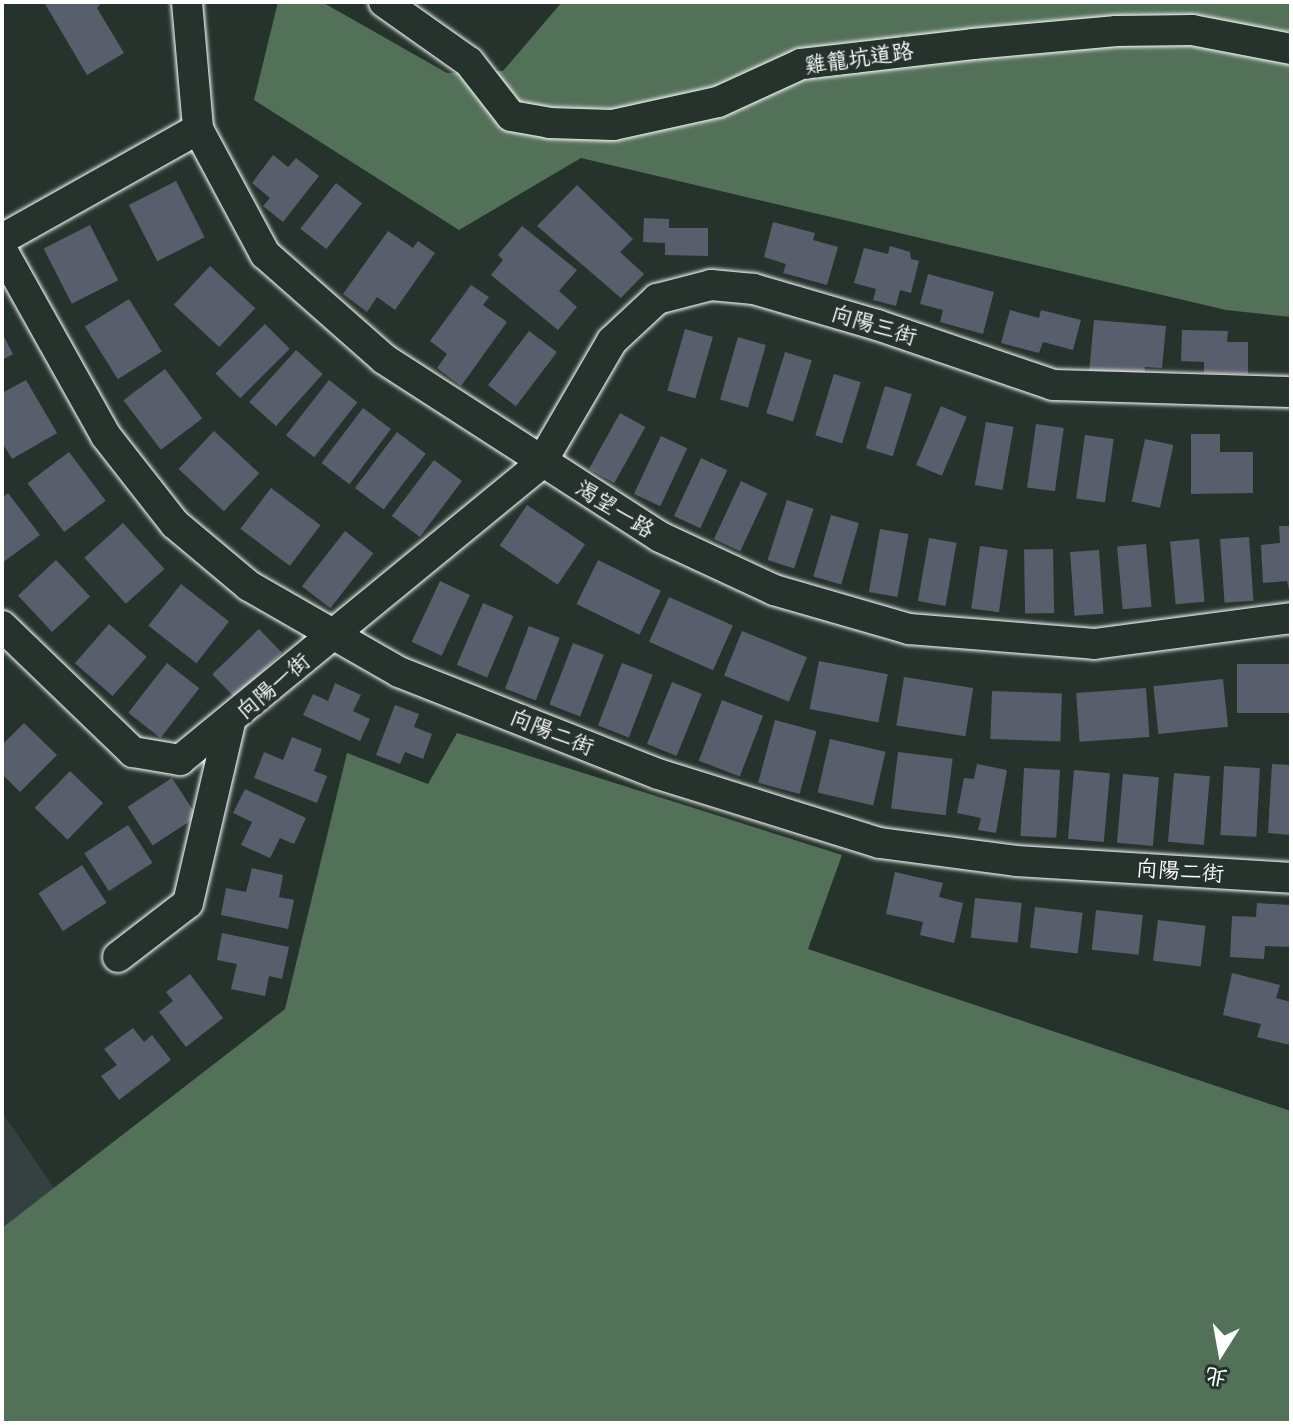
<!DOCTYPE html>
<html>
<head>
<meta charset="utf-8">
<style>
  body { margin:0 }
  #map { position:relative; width:1293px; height:1425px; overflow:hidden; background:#26332d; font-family:"Shantell Sans","LXGW WenKai TC",sans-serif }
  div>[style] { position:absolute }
  .built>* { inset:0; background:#354040 }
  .green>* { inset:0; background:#537058 }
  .building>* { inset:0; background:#585e6b; transform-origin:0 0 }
  .roads { filter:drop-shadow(0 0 2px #fff) drop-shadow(0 0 2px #fff) }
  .minor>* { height:30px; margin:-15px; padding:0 15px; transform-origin:15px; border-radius:15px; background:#26332d }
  span { translate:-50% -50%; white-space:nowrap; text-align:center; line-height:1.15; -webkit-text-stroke:8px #26332d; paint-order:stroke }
  .street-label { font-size:22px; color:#fff }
  .frame { position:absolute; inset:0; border:4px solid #fff; pointer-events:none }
  .north { position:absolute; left:1181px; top:1313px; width:80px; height:80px; -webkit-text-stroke:6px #26332d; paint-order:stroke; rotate:191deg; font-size:22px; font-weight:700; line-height:32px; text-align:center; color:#fff }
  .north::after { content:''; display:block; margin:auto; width:28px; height:36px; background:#fff; clip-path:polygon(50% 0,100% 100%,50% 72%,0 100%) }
</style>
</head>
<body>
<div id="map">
  <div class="built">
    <div style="clip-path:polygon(2px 1112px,54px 1188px,2px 1228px)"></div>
  </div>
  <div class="green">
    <div style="clip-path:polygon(278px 2px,322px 2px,447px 73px,503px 71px,562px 2px,1291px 2px,1291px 317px,1226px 310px,581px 158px,459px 230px,254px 100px)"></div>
    <div style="clip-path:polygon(457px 733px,842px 855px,808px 949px,1291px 1111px,1291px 1423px,2px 1423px,2px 1228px,285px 1009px,347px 753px,428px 784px)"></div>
  </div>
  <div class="building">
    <div style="clip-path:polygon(44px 2px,102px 2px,97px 8px,124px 53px,87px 75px)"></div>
    <div style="clip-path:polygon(273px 155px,288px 167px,296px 158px,319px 176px,283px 222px,263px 206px,270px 198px,252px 183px)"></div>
    <div style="left:176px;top:181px;width:63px;height:53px;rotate:63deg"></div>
    <div style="left:336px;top:183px;width:33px;height:58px;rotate:38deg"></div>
    <div style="clip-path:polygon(577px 185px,633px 239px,620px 252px,644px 274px,621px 298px,537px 226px)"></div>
    <div style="clip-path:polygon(644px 218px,669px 219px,669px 228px,708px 228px,708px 256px,665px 255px,665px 243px,643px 242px)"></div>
    <div style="clip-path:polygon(773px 222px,815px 233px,813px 240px,838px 247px,827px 285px,783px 273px,786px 264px,764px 257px)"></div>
    <div style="left:90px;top:225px;width:62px;height:52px;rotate:63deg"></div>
    <div style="clip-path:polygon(522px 226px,577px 270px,559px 291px,577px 307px,558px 330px,491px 275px,503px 260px,498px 255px)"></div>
    <div style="clip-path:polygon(388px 231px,413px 248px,418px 241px,435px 253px,395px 310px,377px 297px,367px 312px,343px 294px)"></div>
    <div style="clip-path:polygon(890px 246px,910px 252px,911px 259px,919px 261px,911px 293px,900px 290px,896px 306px,873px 300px,876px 289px,854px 283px,864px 248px,888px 254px)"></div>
    <div style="left:210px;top:266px;width:62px;height:53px;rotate:43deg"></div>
    <div style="clip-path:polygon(928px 274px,994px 292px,983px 334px,940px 322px,943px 310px,920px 304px)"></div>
    <div style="clip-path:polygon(471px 285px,489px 297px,483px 305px,507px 322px,461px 386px,437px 368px,447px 354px,430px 341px)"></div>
    <div style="left:129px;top:299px;width:62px;height:52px;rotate:58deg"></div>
    <div style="clip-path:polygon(1010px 310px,1039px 318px,1041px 310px,1081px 320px,1073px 350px,1043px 342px,1039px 353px,1001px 343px)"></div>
    <div style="clip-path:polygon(1094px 320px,1166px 326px,1162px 368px,1145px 367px,1144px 378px,1089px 372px)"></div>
    <div style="left:265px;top:324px;width:35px;height:70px;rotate:45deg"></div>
    <div style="left:685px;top:329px;width:29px;height:64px;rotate:16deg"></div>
    <div style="clip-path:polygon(1182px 330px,1228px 331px,1227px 342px,1248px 342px,1248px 374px,1204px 373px,1204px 362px,1181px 361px)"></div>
    <div style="left:529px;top:331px;width:35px;height:68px;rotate:37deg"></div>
    <div style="clip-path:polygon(2px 333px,13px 354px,2px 360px)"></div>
    <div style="left:738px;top:337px;width:29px;height:65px;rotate:16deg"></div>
    <div style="left:296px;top:350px;width:36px;height:70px;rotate:42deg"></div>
    <div style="left:785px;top:352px;width:28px;height:64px;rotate:17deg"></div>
    <div style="left:165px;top:369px;width:62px;height:52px;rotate:53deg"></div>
    <div style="left:834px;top:374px;width:28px;height:64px;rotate:17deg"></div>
    <div style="clip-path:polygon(26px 380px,57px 433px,12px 459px,2px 442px,2px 393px)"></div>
    <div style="left:329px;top:380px;width:36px;height:70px;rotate:38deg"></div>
    <div style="left:885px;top:386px;width:28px;height:65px;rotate:17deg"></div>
    <div style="left:941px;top:406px;width:28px;height:64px;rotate:23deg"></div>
    <div style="left:363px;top:408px;width:35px;height:69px;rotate:37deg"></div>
    <div style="left:620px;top:413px;width:29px;height:64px;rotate:29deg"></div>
    <div style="left:986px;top:422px;width:28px;height:64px;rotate:10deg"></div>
    <div style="left:1036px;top:424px;width:28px;height:64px;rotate:8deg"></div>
    <div style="left:214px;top:431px;width:62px;height:52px;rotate:43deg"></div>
    <div style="left:397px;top:432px;width:36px;height:70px;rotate:37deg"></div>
    <div style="clip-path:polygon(1191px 434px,1220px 434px,1220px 452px,1253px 452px,1253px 493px,1191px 494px)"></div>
    <div style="left:1085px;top:435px;width:29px;height:64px;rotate:8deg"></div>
    <div style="left:661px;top:436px;width:29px;height:64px;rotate:25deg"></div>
    <div style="left:1145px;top:439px;width:29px;height:64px;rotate:12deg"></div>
    <div style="left:69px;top:452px;width:61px;height:52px;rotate:53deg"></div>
    <div style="left:701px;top:458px;width:29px;height:64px;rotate:25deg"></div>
    <div style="left:434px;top:460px;width:35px;height:70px;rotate:37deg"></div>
    <div style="left:741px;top:481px;width:29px;height:64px;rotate:25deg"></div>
    <div style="left:271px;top:488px;width:62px;height:51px;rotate:37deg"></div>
    <div style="clip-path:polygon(8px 493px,40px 535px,2px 563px,2px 498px)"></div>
    <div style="left:787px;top:500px;width:28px;height:63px;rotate:18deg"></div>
    <div style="left:527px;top:505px;width:70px;height:49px;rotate:34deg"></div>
    <div style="left:831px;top:515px;width:29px;height:64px;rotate:16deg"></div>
    <div style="left:123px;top:523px;width:62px;height:52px;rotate:48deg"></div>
    <div style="clip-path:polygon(1279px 526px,1291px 526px,1291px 598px,1287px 581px,1263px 583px,1261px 545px,1280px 543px)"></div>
    <div style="left:880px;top:529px;width:29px;height:64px;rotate:10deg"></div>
    <div style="left:345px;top:531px;width:36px;height:70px;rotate:38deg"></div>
    <div style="left:1249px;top:537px;width:64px;height:29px;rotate:86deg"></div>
    <div style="left:929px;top:538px;width:28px;height:64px;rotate:10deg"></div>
    <div style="left:1199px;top:539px;width:63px;height:29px;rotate:85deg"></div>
    <div style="left:1146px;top:544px;width:63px;height:29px;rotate:85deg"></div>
    <div style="left:980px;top:546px;width:28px;height:63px;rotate:8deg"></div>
    <div style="left:1053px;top:549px;width:64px;height:29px;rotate:89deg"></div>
    <div style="left:1099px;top:550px;width:64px;height:29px;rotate:86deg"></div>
    <div style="left:56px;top:560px;width:50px;height:52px;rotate:47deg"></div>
    <div style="left:598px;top:560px;width:70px;height:49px;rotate:26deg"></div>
    <div style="left:440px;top:581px;width:33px;height:67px;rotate:25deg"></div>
    <div style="left:181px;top:584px;width:61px;height:53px;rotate:38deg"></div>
    <div style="left:669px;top:597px;width:70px;height:49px;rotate:24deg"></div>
    <div style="left:483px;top:603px;width:33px;height:67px;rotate:23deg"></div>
    <div style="left:109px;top:624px;width:50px;height:52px;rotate:41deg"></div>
    <div style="left:529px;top:626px;width:33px;height:67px;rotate:21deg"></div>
    <div style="left:259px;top:629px;width:33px;height:65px;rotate:46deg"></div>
    <div style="left:742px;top:631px;width:70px;height:48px;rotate:22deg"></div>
    <div style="left:573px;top:643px;width:33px;height:66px;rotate:21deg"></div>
    <div style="left:819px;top:661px;width:70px;height:49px;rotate:11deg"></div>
    <div style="left:167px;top:663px;width:41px;height:63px;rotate:38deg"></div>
    <div style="left:622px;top:663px;width:33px;height:67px;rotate:21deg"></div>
    <div style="left:1291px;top:664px;width:49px;height:54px;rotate:90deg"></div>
    <div style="left:904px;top:677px;width:70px;height:49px;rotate:9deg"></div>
    <div style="left:1223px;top:679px;width:48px;height:70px;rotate:84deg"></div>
    <div style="left:672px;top:682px;width:32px;height:67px;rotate:22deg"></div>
    <div style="clip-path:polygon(335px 683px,361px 695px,353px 711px,370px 719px,360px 741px,303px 715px,313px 694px,328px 701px)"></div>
    <div style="left:1146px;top:688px;width:49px;height:70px;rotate:86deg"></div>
    <div style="left:992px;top:691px;width:70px;height:48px;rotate:2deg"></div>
    <div style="left:722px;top:700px;width:44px;height:65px;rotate:21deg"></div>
    <div style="clip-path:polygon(395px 705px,419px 714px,414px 727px,432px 734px,423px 759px,405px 752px,400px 764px,376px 755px)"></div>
    <div style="left:775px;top:720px;width:43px;height:65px;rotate:15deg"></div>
    <div style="clip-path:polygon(24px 723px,57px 755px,20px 792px,2px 774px,2px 745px)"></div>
    <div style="clip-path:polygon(292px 737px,322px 749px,314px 771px,327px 776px,317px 803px,254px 778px,264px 752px,283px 760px)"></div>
    <div style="left:830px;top:739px;width:57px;height:55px;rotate:13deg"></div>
    <div style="left:898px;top:752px;width:55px;height:57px;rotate:7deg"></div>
    <div style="clip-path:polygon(977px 764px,1007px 770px,996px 833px,978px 830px,981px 818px,957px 813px,964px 778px,974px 779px)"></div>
    <div style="clip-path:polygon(1272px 764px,1291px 765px,1291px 835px,1268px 833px)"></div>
    <div style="left:1224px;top:766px;width:36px;height:69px;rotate:3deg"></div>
    <div style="left:1024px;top:768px;width:36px;height:68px;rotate:3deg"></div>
    <div style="left:1074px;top:770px;width:36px;height:69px;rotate:5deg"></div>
    <div style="left:70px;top:771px;width:46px;height:51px;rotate:44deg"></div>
    <div style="left:1174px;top:773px;width:36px;height:69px;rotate:5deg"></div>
    <div style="left:1123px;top:774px;width:36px;height:69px;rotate:5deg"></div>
    <div style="left:172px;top:778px;width:46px;height:53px;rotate:57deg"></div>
    <div style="clip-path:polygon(245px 789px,306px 818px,294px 844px,280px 838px,270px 858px,241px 845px,252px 822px,233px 813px)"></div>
    <div style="left:128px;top:825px;width:45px;height:52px;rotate:57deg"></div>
    <div style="left:82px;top:865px;width:45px;height:52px;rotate:57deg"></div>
    <div style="clip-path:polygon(252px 868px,283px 875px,279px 897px,294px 900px,288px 929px,221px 915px,226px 888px,246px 892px)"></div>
    <div style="clip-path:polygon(895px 872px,943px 883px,939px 897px,963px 903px,954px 943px,920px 935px,923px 922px,886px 914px)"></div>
    <div style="left:975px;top:898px;width:47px;height:40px;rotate:6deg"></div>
    <div style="clip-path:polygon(1257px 903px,1291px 905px,1291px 947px,1265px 946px,1264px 959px,1230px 957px,1232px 916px,1256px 917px)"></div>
    <div style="left:1035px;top:907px;width:48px;height:41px;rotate:7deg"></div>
    <div style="left:1096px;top:910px;width:47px;height:40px;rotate:6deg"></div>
    <div style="left:1158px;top:920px;width:48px;height:41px;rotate:7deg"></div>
    <div style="clip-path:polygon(222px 933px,289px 947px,282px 979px,269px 976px,265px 996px,231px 989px,237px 964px,217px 960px)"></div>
    <div style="clip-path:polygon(1232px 973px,1280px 985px,1276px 998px,1291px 1002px,1290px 1045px,1257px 1037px,1261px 1024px,1223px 1015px)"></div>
    <div style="clip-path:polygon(190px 974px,223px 1018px,186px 1047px,159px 1012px,173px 1001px,166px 992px)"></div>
    <div style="clip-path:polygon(133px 1028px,144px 1042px,152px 1035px,171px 1060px,119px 1100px,101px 1076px,117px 1065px,104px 1049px)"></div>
  </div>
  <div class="roads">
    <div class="minor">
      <div style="left:187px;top:2px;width:127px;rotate:85deg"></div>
      <div style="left:198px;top:129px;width:142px;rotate:61.8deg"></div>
      <div style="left:265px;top:254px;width:159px;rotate:41.4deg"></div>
      <div style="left:384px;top:359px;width:328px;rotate:32.8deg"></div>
      <div style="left:660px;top:537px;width:126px;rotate:24.9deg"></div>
      <div style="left:774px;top:590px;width:141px;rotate:16.1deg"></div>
      <div style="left:909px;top:629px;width:186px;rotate:4.6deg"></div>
      <div style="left:1094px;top:644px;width:199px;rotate:-7.5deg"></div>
      <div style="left:384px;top:2px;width:104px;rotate:35.2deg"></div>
      <div style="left:469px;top:62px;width:68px;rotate:52.1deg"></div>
      <div style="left:511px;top:116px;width:39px;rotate:10deg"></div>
      <div style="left:549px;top:123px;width:64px;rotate:1.8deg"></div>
      <div style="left:613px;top:125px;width:107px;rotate:-12.4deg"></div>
      <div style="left:718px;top:102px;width:91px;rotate:-24.6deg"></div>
      <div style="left:801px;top:64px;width:173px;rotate:-6.6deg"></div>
      <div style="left:973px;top:44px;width:144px;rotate:-5.2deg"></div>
      <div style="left:1116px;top:31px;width:76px;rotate:-0.8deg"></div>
      <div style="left:1192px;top:30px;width:101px;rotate:10.9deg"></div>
      <div style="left:2px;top:239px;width:225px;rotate:-29.3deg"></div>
      <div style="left:2px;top:250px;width:213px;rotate:60.8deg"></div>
      <div style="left:106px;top:436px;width:112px;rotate:51.9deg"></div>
      <div style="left:175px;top:524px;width:97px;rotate:40deg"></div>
      <div style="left:249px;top:586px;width:173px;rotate:29.8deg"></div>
      <div style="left:399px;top:672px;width:278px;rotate:21.5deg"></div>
      <div style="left:658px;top:774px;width:232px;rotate:17.3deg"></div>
      <div style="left:880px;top:843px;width:137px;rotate:7.5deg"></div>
      <div style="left:1016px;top:861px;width:276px;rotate:3.5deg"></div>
      <div style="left:2px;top:626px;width:182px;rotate:43.9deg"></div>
      <div style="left:133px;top:752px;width:48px;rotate:9.7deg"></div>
      <div style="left:180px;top:760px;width:467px;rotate:-39.4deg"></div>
      <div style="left:541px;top:463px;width:141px;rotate:-59.8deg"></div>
      <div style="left:612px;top:341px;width:62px;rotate:-43deg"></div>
      <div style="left:657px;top:299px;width:56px;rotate:-14.5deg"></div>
      <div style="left:711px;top:285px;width:43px;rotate:5.3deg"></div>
      <div style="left:754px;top:289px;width:128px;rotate:16.3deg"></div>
      <div style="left:877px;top:325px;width:186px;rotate:18.8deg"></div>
      <div style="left:1053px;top:385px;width:238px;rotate:1.7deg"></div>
      <div style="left:118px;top:957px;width:88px;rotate:-37.6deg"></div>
      <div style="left:188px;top:903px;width:186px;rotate:-76.9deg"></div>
    </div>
  </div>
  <div class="street-label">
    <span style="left:859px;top:58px;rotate:-8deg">雞籠坑道路</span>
    <span style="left:874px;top:325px;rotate:17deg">向陽三街</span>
    <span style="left:615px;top:509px;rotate:32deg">渴望一路</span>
    <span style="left:273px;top:686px;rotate:-40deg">向陽一街</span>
    <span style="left:552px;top:732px;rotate:22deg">向陽二街</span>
    <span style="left:1180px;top:871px;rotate:4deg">向陽二街</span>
  </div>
  <div class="frame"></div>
  <div class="north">北</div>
</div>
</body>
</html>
